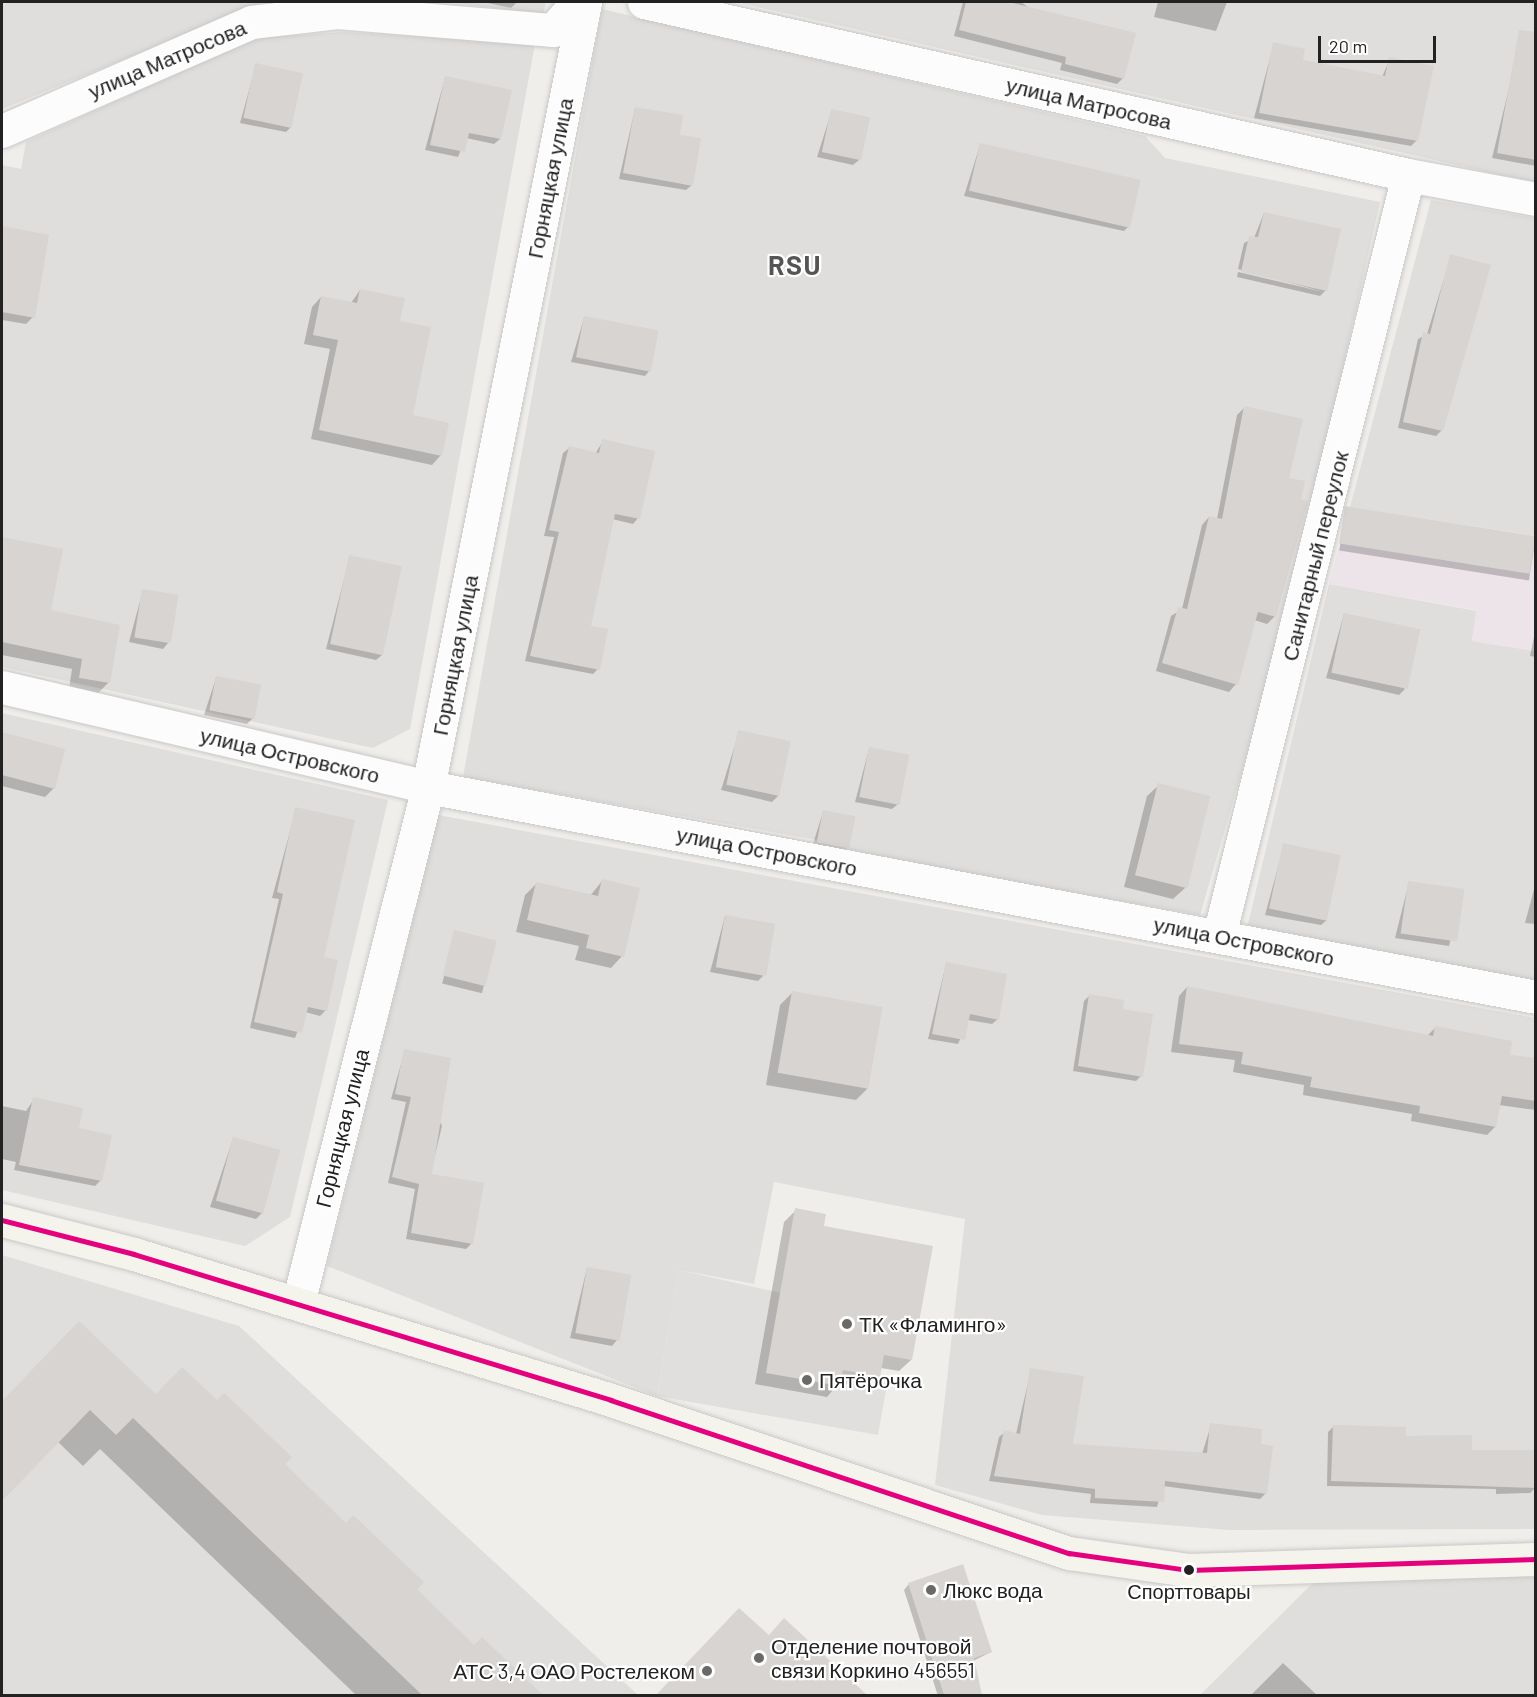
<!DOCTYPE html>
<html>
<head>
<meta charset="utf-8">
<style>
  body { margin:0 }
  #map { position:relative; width:1537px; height:1697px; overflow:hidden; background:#f0eeeb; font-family:Barlow,sans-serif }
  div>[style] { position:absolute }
  .residential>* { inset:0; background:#dfdedc }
  .industrial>* { inset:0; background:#ede4e9 }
  .parking>* { inset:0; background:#e0dfde }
  .shadow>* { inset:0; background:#0003; transform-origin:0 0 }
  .building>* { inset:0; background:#d7d4d2; transform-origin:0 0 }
  .roads { filter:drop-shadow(0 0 2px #c9c8c7) drop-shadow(0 0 2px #c9c8c7) }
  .street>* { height:33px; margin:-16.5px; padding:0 16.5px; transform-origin:16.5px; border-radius:16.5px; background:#fdfcfc }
  .secondary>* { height:33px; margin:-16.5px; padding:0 16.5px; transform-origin:16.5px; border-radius:16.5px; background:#f4f4ed }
  .bus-1>* { height:4.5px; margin:-2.25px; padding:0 2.25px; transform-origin:2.25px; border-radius:2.25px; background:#e5007d }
  .dots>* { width:16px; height:16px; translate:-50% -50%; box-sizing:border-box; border:3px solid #fff; border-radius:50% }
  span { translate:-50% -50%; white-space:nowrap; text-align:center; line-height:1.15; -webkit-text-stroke:4.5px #fff; paint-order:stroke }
  .bus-label { font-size:20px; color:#222 }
  .street-label { font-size:21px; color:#222 }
  .poi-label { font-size:21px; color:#222 }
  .left { translate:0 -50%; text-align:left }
  .right { translate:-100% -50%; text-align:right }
  .district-label { font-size:27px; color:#555; font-weight:700; letter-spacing:1.5px }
  .frame { position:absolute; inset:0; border:3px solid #222; pointer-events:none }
  .scale { position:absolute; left:1318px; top:36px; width:118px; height:27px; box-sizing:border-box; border:3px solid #222; border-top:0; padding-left:8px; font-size:18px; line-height:21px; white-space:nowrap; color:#222; -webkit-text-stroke:4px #fff; paint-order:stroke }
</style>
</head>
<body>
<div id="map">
  <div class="residential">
    <div style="clip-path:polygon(2px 2px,264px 2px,2px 109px)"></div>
    <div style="clip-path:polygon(451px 2px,546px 2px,543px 15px)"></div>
    <div style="clip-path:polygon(735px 2px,1535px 2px,1535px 182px,1501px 175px)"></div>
    <div style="clip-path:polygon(602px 9px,1145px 136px,1165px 158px,1380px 202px,1288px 614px,1200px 915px,848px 853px,814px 855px,817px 840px,463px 777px)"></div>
    <div style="clip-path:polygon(343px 32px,535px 44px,410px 729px,373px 748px,2px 667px,2px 165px,21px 169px,26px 142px,254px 38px)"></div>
    <div style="clip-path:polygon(1431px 200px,1535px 218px,1535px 536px,1350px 507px)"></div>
    <div style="clip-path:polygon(1329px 584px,1477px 611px,1472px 641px,1535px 651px,1535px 981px,1247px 928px)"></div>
    <div style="clip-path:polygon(2px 713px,388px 800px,290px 1217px,245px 1246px,2px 1190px)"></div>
    <div style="clip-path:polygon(438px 815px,1535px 1018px,1535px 1529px,1229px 1530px,1042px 1515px,935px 1485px,965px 1219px,774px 1182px,754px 1284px,679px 1270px,657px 1396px,327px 1266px)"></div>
    <div style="clip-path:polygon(2px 1255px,239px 1326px,638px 1695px,2px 1695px)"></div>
    <div style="clip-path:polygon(1326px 1570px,1535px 1575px,1535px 1695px,1199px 1696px)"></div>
  </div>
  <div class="industrial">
    <div style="clip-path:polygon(1350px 507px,1535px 536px,1535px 651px,1472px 641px,1476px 610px,1329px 584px)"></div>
  </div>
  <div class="parking">
    <div style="clip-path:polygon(679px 1270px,781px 1293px,767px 1373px,886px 1390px,878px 1435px,657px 1396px)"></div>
  </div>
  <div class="shadow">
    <div style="clip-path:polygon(483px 2px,517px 2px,511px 8px)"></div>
    <div style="clip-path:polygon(963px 2px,1021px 2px,1123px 78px,1117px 84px,1060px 70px,1062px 63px,954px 36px)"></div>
    <div style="clip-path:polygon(1158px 2px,1227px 2px,1216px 31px,1154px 17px)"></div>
    <div style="clip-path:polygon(1274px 43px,1301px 61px,1382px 77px,1390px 59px,1432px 68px,1416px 141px,1411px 146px,1254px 118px)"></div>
    <div style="clip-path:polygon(256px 65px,291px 127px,286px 132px,240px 123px)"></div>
    <div style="clip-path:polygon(445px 78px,500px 139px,494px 144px,466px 138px,458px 157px,425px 150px)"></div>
    <div style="clip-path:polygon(1511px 80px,1536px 86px,1536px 166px,1492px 158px)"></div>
    <div style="clip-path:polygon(635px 109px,678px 136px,692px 185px,686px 190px,619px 179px)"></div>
    <div style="clip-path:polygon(832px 110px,859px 160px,853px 165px,817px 157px)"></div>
    <div style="clip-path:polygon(980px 145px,1130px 225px,1124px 231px,964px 196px)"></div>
    <div style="clip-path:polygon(1264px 213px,1326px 290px,1320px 296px,1237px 277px,1238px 272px,1324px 292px,1238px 269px,1244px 243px,1254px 238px)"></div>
    <div style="clip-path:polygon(2px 228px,47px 236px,33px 317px,26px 324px,2px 320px)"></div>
    <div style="clip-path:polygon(1451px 256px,1442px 430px,1436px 436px,1398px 428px,1418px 339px,1427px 334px)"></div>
    <div style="clip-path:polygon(360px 290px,398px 322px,411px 416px,441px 455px,432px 465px,311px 439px,330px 349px,304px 344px,312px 307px,321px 297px,351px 303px)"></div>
    <div style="clip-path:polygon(584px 318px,650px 370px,645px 376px,571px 362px)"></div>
    <div style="clip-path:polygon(1245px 407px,1287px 479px,1275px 616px,1267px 624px,1254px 620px,1236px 684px,1229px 692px,1156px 671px,1171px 616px,1182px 609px,1202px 525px,1209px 517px,1217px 519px,1237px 415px)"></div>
    <div style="clip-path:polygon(603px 441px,638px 518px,633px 524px,612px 519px,589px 627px,598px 669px,593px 674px,525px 661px,554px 537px,544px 536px,563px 453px,569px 448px,595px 454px)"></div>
    <div style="left:1346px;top:508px;width:192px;height:43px;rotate:9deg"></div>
    <div style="clip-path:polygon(2px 538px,61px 550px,49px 611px,109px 682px,98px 693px,69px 688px,72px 669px,2px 655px)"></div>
    <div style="clip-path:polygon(350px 556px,382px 655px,376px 660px,326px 649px)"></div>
    <div style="clip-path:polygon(143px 590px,168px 643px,163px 649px,129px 642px)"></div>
    <div style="clip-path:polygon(1344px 614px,1405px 689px,1399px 695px,1326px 678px)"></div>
    <div style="clip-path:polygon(1536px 627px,1536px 657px,1530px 656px)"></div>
    <div style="clip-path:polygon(216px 678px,253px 718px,247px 724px,204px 715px)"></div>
    <div style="clip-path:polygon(739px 732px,778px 796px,772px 802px,721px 790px)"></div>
    <div style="clip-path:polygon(2px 736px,63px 750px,54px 788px,45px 797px,2px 786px)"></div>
    <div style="clip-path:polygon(869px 749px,898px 804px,892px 809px,855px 802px)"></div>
    <div style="clip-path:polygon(1159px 785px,1208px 797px,1185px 888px,1173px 899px,1124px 887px,1147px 796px)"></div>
    <div style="clip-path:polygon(296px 809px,322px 958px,326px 1010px,320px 1016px,305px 1012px,295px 1038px,250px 1028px,279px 899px,272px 898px)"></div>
    <div style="clip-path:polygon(823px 812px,847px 847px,842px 852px,812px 847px)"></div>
    <div style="clip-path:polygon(1284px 845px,1327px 920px,1321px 925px,1265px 915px)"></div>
    <div style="clip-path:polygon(602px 881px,622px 956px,611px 968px,575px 960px,579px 946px,516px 932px,525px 895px,536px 884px,590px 896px)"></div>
    <div style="clip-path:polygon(1409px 882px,1462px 890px,1449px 946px,1395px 938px)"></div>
    <div style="clip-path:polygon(1536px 882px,1536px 924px,1525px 923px)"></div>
    <div style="clip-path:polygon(725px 916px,763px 976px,758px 981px,710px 972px)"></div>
    <div style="left:455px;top:932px;width:41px;height:53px;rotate:14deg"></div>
    <div style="clip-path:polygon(946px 964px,998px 1019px,992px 1024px,968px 1020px,958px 1044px,928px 1039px)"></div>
    <div style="clip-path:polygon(1187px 987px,1427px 1036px,1435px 1028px,1508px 1056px,1536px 1060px,1536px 1110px,1499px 1105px,1495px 1127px,1487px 1135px,1411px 1121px,1412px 1114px,1303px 1095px,1304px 1085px,1233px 1072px,1235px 1060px,1171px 1052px,1179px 996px)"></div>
    <div style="clip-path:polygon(792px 993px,868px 1088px,856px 1100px,766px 1085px,780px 1005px)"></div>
    <div style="clip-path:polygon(1089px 996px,1121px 1011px,1141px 1076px,1136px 1081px,1073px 1071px,1084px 1001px)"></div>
    <div style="clip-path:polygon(405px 1050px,442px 1126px,430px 1176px,472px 1243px,466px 1249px,406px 1239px,415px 1189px,388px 1183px,406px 1102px,391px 1099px)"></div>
    <div style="clip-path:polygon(34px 1099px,77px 1129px,101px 1180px,95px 1186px,14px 1170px,16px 1162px,2px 1159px,2px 1106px,26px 1111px)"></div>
    <div style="clip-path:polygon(233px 1139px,262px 1213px,256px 1219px,210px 1207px)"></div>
    <div style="clip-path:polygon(796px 1210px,822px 1228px,911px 1360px,899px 1371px,881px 1368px,867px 1388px,839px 1383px,827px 1397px,755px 1384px,784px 1222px)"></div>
    <div style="clip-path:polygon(587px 1268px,617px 1340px,612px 1346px,570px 1338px)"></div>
    <div style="clip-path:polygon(47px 1355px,155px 1396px,283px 1465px,474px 1647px,482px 1639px,541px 1696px,357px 1696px,100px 1449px,83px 1466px,58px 1442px,2px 1500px,2px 1402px)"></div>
    <div style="clip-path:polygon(1031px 1370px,1071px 1446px,1202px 1454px,1211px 1425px,1259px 1446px,1266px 1493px,1260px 1499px,1163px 1486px,1157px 1507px,1090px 1503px,1091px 1494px,989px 1481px,999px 1437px,1005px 1432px,1016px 1434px)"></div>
    <div style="clip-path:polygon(1334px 1426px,1470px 1451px,1535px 1488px,1530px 1493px,1496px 1494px,1496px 1489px,1327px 1486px,1328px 1432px)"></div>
    <div style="clip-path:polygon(909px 1584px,991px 1652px,973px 1661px,980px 1696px,938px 1696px,904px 1590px)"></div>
    <div style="clip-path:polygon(769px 1636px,854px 1685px,844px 1696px,674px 1696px,665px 1688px)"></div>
    <div style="clip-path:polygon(1283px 1663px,1318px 1696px,1250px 1696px)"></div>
  </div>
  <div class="building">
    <div style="clip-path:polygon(966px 2px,1009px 2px,1136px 33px,1124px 79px,1065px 64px,1066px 57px,959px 30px)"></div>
    <div style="clip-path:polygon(1519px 30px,1536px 32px,1536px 160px,1497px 153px)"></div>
    <div style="clip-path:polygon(1273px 42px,1305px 49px,1303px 60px,1385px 76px,1389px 57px,1434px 66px,1418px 141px,1259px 113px)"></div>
    <div style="left:255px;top:63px;width:49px;height:56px;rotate:12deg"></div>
    <div style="clip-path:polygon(445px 76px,512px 90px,501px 139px,469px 133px,465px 152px,430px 145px)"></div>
    <div style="clip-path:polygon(635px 107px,683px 115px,680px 135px,701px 138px,693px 186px,623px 173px)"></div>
    <div style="left:831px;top:109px;width:40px;height:44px;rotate:12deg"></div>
    <div style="left:980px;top:143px;width:165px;height:49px;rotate:13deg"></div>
    <div style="clip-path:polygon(1264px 212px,1341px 229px,1327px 291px,1241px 272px,1249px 236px,1258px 237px)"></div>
    <div style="clip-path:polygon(2px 226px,49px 235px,35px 318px,2px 312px)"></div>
    <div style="clip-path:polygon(1450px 254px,1491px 265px,1443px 431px,1403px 422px,1423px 332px,1430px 334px)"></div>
    <div style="clip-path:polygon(360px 289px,405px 298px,400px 321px,431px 327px,413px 415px,449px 423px,442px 456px,319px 430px,338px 340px,313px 335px,321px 296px,357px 303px)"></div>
    <div style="left:584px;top:316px;width:76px;height:42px;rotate:11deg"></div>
    <div style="clip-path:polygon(1244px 406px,1303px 419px,1289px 478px,1305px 481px,1301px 500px,1308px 501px,1276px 617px,1258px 612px,1238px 685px,1162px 663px,1178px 607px,1187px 609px,1209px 516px,1222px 519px)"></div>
    <div style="clip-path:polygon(602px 439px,655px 451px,640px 519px,615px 514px,591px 626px,608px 629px,600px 670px,530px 656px,559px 532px,549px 530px,569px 446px,599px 453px)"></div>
    <div style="left:1345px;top:506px;width:193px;height:38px;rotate:9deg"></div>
    <div style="clip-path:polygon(2px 537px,63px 549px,51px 610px,120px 625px,110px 683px,79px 678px,82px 659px,2px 642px)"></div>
    <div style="left:349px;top:555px;width:54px;height:91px;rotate:12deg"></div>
    <div style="left:142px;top:589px;width:37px;height:49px;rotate:9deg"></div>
    <div style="left:1344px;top:613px;width:78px;height:61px;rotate:12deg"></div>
    <div style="left:216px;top:676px;width:46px;height:35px;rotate:11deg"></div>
    <div style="left:738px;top:730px;width:54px;height:56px;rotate:12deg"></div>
    <div style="clip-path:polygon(2px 732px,65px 749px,55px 789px,2px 775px)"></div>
    <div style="left:869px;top:747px;width:41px;height:51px;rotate:11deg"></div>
    <div style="left:1158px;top:783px;width:54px;height:95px;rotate:14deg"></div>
    <div style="clip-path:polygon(295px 807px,355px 820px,324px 957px,338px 960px,327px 1011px,308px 1007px,302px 1033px,254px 1022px,283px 894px,277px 892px)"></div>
    <div style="left:823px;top:810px;width:33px;height:33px;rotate:11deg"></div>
    <div style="left:1283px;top:843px;width:59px;height:67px;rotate:12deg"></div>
    <div style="clip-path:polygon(602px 879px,640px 888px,624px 957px,586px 948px,589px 935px,527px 920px,536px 882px,598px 896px)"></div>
    <div style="left:1408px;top:881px;width:57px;height:53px;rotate:8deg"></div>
    <div style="left:725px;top:915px;width:51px;height:53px;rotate:10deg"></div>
    <div style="left:454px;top:930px;width:44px;height:47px;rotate:14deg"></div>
    <div style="clip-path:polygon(946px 962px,1007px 974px,999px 1020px,970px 1014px,965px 1040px,932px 1034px)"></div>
    <div style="clip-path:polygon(1187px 986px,1433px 1036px,1435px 1026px,1512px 1041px,1510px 1055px,1536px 1058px,1536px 1101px,1502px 1096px,1496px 1127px,1419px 1113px,1420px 1106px,1310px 1087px,1312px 1077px,1241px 1064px,1243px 1052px,1179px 1044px)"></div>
    <div style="left:792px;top:991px;width:92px;height:83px;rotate:10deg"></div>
    <div style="clip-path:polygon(1089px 994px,1124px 1000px,1123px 1009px,1153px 1014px,1143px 1077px,1078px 1066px)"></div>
    <div style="clip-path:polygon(404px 1049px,451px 1058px,432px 1174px,484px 1183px,473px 1244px,411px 1233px,419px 1184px,392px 1177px,411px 1097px,395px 1094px)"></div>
    <div style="clip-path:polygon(33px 1097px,83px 1108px,79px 1128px,112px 1135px,102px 1181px,19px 1165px)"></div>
    <div style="left:233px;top:1137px;width:49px;height:66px;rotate:15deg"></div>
    <div style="clip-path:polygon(795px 1208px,826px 1214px,824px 1226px,933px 1246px,912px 1360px,884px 1355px,880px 1377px,843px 1370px,840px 1386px,766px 1373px)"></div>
    <div style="left:587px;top:1267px;width:45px;height:67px;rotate:10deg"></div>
    <div style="clip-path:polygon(79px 1321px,156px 1394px,182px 1367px,217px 1400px,224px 1393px,292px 1457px,285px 1464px,346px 1523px,353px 1515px,424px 1582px,417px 1589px,474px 1645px,482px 1637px,543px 1695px,422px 1695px,133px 1418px,116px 1435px,90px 1410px,2px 1501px,2px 1401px)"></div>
    <div style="clip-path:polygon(1030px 1368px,1084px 1376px,1073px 1444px,1207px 1453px,1210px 1423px,1262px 1429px,1261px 1444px,1273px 1446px,1267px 1494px,1165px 1481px,1164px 1502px,1095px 1498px,1095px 1489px,994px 1476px,1004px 1430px,1020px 1434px)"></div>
    <div style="clip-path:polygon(1333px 1425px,1406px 1427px,1406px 1436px,1472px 1435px,1472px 1450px,1536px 1450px,1536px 1488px,1331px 1481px)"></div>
    <div style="clip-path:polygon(963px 1564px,992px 1652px,974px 1658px,982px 1695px,944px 1695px,908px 1583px)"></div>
    <div style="clip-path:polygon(739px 1608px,769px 1635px,784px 1618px,867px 1695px,656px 1695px)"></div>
  </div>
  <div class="roads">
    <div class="street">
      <div style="left:644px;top:2px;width:783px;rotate:12.76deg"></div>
      <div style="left:1408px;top:175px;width:130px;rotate:10.6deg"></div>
      <div style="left:2px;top:131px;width:272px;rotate:-23.6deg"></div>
      <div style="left:251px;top:22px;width:87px;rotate:-6.6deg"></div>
      <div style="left:337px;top:12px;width:217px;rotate:4.8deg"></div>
      <div style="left:553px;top:30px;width:37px;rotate:-49deg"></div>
      <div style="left:2px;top:687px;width:438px;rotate:13.2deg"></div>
      <div style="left:428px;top:787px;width:1128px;rotate:10.73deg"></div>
      <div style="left:1219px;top:936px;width:784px;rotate:-76.05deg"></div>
      <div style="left:298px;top:1303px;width:532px;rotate:-75.86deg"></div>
      <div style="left:428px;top:787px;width:801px;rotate:-78.69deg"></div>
    </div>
    <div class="secondary">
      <div style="left:2px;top:1220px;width:136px;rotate:14.4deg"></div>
      <div style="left:134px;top:1254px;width:499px;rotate:17deg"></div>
      <div style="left:611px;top:1400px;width:483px;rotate:18.5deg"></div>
      <div style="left:1069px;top:1553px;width:121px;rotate:8.1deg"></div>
      <div style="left:1189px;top:1570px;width:347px;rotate:-1.8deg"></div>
    </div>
  </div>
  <div class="bus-1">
    <div style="left:2px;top:1220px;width:136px;rotate:14.4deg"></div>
    <div style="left:134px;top:1254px;width:499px;rotate:17deg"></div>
    <div style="left:611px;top:1400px;width:483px;rotate:18.5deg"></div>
    <div style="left:1069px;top:1553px;width:121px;rotate:8.1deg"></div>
    <div style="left:1189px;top:1570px;width:347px;rotate:-1.8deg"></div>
  </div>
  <div class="dots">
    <div style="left:847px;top:1324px;background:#6a6968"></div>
    <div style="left:807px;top:1380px;background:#6a6968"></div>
    <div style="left:1189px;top:1570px;background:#222"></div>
    <div style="left:931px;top:1590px;background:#6a6968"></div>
    <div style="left:759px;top:1658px;background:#6a6968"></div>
    <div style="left:707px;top:1671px;background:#6a6968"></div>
  </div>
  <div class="bus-label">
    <span style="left:1189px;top:1591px">Спорттовары</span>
  </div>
  <div class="street-label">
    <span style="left:167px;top:59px;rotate:-23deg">улица Матросова</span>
    <span style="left:1089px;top:103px;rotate:13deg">улица Матросова</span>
    <span style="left:550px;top:178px;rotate:-79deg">Горняцкая улица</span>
    <span style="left:1315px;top:556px;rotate:-76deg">Санитарный переулок</span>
    <span style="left:455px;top:655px;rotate:-79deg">Горняцкая улица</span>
    <span style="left:290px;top:755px;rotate:13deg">улица Островского</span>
    <span style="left:767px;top:851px;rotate:11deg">улица Островского</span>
    <span style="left:1244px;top:941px;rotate:11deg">улица Островского</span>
    <span style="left:342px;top:1128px;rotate:-76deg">Горняцкая улица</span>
  </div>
  <div class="poi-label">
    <span class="left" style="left:859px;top:1324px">ТК «Фламинго»</span>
    <span class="left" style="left:819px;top:1380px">Пятёрочка</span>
    <span class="left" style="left:943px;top:1590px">Люкс вода</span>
    <span class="left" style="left:771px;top:1658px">Отделение почтовой<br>связи Коркино 456551</span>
    <span class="right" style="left:695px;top:1671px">АТС 3,4 ОАО Ростелеком</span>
  </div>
  <div class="district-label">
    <span style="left:795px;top:265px">RSU</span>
  </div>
  <div class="frame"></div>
  <div class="scale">20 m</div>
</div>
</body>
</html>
